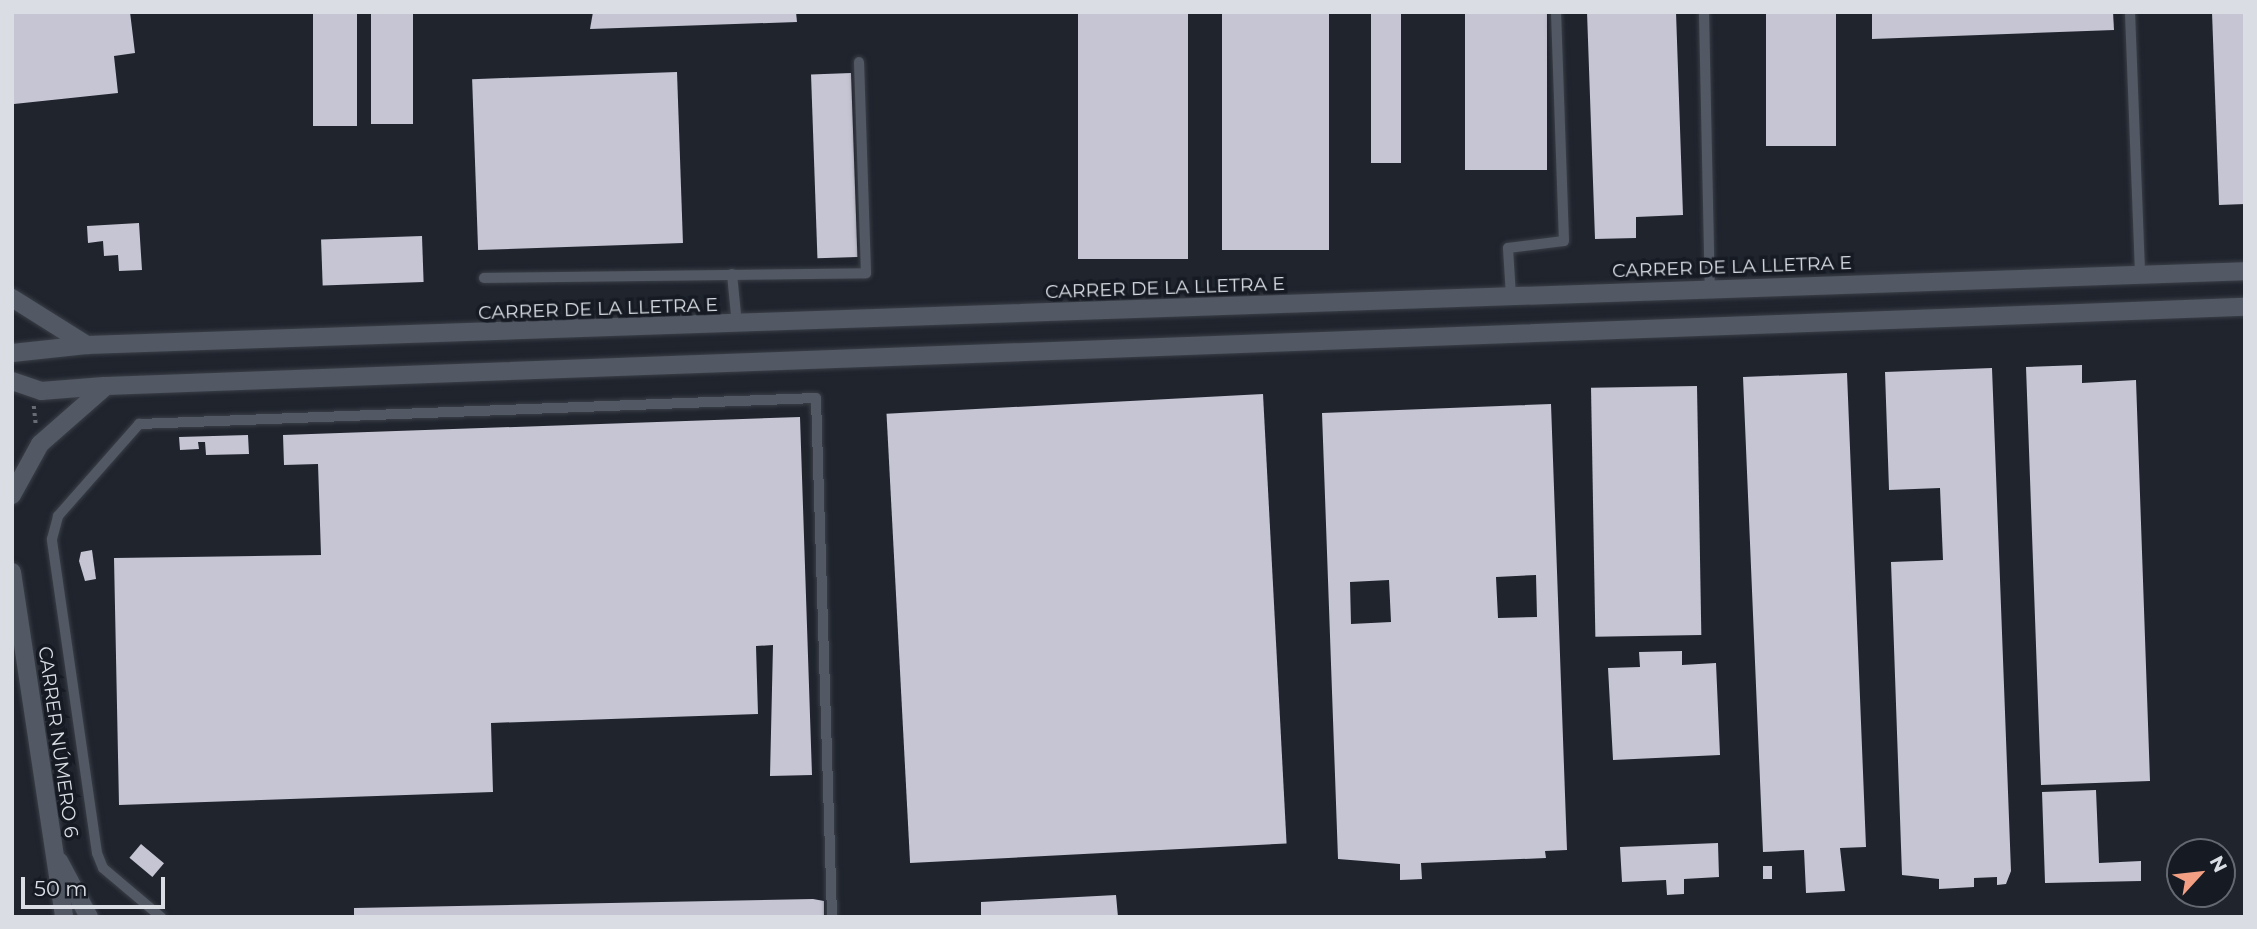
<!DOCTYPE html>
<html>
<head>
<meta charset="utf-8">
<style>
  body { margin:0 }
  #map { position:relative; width:2257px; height:929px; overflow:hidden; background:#1f242d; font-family:Montserrat,sans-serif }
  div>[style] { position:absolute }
  .building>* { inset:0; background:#c6c5d3; transform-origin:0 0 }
  .path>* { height:3.5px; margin-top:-1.75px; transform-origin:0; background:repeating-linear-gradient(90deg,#676b73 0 3.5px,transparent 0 7px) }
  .roads { filter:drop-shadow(0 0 2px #3b3f47) drop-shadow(0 0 2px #3b3f47) }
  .service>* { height:10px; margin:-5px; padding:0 5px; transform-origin:5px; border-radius:5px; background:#535964 }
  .minor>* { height:18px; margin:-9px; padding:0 9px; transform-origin:9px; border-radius:9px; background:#535964 }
  .secondary>* { height:18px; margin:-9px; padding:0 9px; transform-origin:9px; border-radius:9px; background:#535964 }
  span { translate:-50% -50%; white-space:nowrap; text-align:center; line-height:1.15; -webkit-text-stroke:7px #151a23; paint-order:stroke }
  .street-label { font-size:19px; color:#dadee4 }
  .frame { position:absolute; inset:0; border:14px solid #dadee4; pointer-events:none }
  .north { position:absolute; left:2166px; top:838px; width:70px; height:70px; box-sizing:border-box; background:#151a23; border:2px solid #646870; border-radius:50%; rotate:63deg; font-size:19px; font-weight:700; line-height:28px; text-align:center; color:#dadee4 }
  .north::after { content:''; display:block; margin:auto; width:24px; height:32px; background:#f39f84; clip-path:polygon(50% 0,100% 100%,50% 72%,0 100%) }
  .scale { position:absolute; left:21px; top:877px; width:144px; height:32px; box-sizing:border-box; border:4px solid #dadee4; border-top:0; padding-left:9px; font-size:21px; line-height:24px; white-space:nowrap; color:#dadee4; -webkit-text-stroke:5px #151a23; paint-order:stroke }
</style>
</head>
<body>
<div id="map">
  <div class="building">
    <div style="clip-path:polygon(12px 12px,130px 12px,135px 53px,114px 56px,118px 93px,14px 104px)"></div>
    <div style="left:313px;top:12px;width:44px;height:114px"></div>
    <div style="left:371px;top:12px;width:42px;height:112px"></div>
    <div style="clip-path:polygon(593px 12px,796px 12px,797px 22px,590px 29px)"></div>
    <div style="left:1078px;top:12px;width:110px;height:247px"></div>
    <div style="left:1222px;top:12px;width:107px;height:238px"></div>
    <div style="left:1371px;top:12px;width:30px;height:151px"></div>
    <div style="left:1465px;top:12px;width:82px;height:158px"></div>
    <div style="clip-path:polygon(1587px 12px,1676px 12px,1683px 215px,1636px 217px,1636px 238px,1595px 239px)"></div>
    <div style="left:1766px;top:12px;width:70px;height:134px"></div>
    <div style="clip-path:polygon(1872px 12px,2113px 12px,2114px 30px,1872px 39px)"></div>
    <div style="clip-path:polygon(2212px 12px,2245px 12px,2245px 204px,2219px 205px)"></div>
    <div style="left:677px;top:72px;width:171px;height:205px;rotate:88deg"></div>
    <div style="left:851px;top:73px;width:184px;height:40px;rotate:88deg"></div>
    <div style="clip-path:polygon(139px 223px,142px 270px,119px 271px,118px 255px,104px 256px,103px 241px,88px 243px,87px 226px)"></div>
    <div style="left:422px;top:236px;width:46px;height:101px;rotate:88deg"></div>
    <div style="clip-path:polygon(2082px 365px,2082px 383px,2136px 380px,2150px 781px,2041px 785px,2026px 367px)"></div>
    <div style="clip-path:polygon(1992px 368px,2011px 871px,2006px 884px,1997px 885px,1997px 877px,1974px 878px,1974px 887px,1939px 889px,1939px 879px,1902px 875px,1891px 562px,1943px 560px,1940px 488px,1889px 490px,1885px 372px)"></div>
    <div style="clip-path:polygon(1847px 373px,1866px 847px,1840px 848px,1845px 891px,1806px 893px,1804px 850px,1763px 852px,1743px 377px)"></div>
    <div style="left:1697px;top:386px;width:249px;height:106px;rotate:89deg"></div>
    <div style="left:1263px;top:394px;width:450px;height:377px;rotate:87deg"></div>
    <div style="clip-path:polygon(evenodd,1551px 404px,1567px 850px,1545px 851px,1546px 858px,1421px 863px,1422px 879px,1400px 880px,1400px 864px,1338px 859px,1322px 413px,1551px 404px,1536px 575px,1537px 617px,1498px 618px,1496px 577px,1536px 575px,1551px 404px,1389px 580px,1391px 622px,1351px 624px,1350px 582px,1389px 580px)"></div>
    <div style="clip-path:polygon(800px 417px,812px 775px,770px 776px,773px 645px,756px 646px,758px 714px,491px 723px,493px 792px,119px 805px,114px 558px,321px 555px,318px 464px,284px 465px,283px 435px)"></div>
    <div style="clip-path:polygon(248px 435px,249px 454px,206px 455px,205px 442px,198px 442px,199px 449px,180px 450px,179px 437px)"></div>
    <div style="clip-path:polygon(92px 550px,96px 579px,85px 581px,79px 561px,81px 552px)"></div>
    <div style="clip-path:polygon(1682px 651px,1682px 665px,1716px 663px,1720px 755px,1613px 760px,1608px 668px,1640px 667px,1639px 652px)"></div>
    <div style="clip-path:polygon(2096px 790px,2099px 863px,2141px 861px,2141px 881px,2045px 883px,2042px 792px)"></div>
    <div style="clip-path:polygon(1718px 843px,1719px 877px,1684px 879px,1684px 894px,1667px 895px,1666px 880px,1622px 882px,1620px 847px)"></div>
    <div style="left:141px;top:844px;width:30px;height:18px;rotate:40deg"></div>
    <div style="left:1763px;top:866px;width:9px;height:13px"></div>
    <div style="clip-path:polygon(1116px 895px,1118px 917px,981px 917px,981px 902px)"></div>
    <div style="clip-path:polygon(813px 899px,824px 901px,824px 917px,354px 917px,354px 908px)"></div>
  </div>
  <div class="path">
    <div style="left:34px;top:406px;width:20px;rotate:84deg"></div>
  </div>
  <div class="roads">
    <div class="service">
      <div style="left:1704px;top:12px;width:277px;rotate:88.8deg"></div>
      <div style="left:2130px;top:12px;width:263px;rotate:87.8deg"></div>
      <div style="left:732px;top:274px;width:51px;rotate:84.4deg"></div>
      <div style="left:484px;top:278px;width:382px;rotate:-0.7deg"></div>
      <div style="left:866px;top:273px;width:211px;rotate:-91.9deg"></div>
      <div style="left:1511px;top:296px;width:48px;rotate:-93.6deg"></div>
      <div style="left:1508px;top:248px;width:56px;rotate:-7.1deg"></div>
      <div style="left:1564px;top:241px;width:229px;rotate:-92deg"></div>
      <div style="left:161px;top:917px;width:76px;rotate:-139.8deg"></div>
      <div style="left:103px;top:868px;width:16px;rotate:-112deg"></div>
      <div style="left:97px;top:853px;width:317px;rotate:-98.2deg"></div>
      <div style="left:52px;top:539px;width:24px;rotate:-75deg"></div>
      <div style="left:58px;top:516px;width:123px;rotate:-48.6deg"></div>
      <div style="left:139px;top:424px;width:677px;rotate:-2.2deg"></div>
      <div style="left:816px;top:398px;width:519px;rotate:88.23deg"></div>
    </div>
    <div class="minor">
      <div style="left:87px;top:345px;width:2159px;rotate:-1.96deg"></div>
      <div style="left:106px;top:386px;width:2140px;rotate:-2.12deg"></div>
    </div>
    <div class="secondary">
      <div style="left:12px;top:298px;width:89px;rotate:32.1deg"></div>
      <div style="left:12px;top:353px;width:75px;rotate:-6.1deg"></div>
      <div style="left:12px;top:381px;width:31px;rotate:19deg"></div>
      <div style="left:41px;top:391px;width:63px;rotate:-4.5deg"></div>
      <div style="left:12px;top:495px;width:58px;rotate:-61.2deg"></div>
      <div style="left:40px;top:444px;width:88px;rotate:-41.3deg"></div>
      <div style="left:12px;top:572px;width:349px;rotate:81.4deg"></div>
      <div style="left:59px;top:861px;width:64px;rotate:61.8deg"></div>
    </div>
  </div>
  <div class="street-label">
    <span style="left:1732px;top:267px;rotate:-2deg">CARRER DE LA LLETRA E</span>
    <span style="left:1165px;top:288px;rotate:-2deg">CARRER DE LA LLETRA E</span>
    <span style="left:598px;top:309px;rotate:-2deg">CARRER DE LA LLETRA E</span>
    <span style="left:58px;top:742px;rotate:82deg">CARRER NÚMERO 6</span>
  </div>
  <div class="frame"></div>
  <div class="north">N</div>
  <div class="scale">50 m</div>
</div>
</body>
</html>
